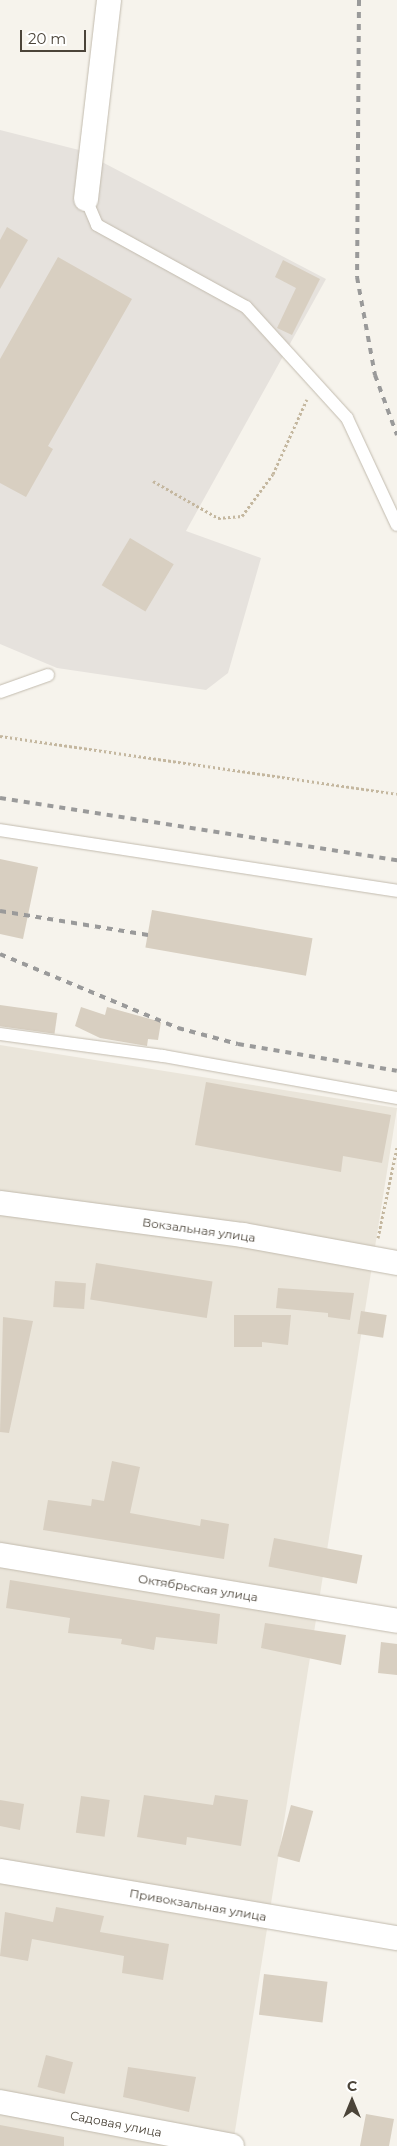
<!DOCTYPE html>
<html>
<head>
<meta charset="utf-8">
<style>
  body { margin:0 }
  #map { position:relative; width:397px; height:2146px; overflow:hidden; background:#f6f3ec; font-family:Montserrat,sans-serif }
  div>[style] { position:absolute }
  .residential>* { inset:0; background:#eae5da; transform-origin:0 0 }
  .industrial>* { inset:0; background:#e6e2dd }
  .building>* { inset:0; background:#d8cfc1; transform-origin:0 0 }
  .path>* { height:3px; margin-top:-1.5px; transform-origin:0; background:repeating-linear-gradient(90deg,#c4b79f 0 2.5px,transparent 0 5px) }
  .roads { filter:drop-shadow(0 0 1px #c2bbae) drop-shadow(0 0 1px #c2bbae) }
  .lane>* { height:12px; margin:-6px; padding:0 6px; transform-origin:6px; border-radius:6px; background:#fff }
  .street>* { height:24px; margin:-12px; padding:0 12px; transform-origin:12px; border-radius:12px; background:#fff }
  .rail>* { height:4px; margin-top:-2px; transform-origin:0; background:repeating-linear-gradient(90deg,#9a9a9a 0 6px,transparent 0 12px) }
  span { translate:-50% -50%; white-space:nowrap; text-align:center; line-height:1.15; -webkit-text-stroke:4px #fff; paint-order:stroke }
  .street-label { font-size:12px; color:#4b4439 }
  .north { position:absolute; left:327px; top:2076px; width:50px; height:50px; -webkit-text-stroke:4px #fff; paint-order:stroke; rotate:0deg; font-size:14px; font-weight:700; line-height:20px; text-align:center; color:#4b4439 }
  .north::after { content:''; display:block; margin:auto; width:18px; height:22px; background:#4b4439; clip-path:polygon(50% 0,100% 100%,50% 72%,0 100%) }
  .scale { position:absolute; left:20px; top:30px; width:66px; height:22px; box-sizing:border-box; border:2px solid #4b4439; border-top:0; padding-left:6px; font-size:15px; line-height:18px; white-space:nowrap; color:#4b4439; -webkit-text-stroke:4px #fff; paint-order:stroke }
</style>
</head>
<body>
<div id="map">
  <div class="residential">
    <div style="left:0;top:1045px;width:402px;height:1101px;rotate:9deg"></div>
  </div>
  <div class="industrial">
    <div style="clip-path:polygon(0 130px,79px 150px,326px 279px,186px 531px,261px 558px,228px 673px,206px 690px,57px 668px,0 644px)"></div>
  </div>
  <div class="building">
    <div style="clip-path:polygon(7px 227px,28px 240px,0 289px,0 240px)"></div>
    <div style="clip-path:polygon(58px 257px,132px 299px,48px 446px,53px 449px,26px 497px,0 483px,0 359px)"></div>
    <div style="clip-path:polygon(283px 260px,320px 279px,292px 335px,277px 328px,296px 288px,275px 277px)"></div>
    <div style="left:130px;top:538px;width:51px;height:55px;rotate:31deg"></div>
    <div style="clip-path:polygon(0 859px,38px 867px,23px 939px,0 934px)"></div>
    <div style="left:152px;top:910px;width:163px;height:38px;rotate:10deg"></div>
    <div style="left:0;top:1005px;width:58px;height:21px;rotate:8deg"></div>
    <div style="clip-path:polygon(81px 1007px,105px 1015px,107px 1007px,161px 1022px,158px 1040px,148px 1039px,147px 1046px,100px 1038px,75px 1026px)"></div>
    <div style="clip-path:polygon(206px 1082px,391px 1115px,382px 1163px,343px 1156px,341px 1172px,195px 1145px)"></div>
    <div style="left:96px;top:1263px;width:118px;height:37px;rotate:9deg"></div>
    <div style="left:55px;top:1281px;width:31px;height:26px;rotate:4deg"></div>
    <div style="clip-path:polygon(278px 1288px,354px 1293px,350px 1320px,328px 1317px,328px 1313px,276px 1308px)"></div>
    <div style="left:361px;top:1311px;width:26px;height:23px;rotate:9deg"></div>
    <div style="clip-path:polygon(234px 1315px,291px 1315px,288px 1345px,262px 1342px,262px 1347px,234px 1347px)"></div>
    <div style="clip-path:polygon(3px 1317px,33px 1321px,9px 1433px,0 1432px)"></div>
    <div style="clip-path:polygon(112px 1461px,140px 1467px,130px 1513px,200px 1526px,201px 1519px,229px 1524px,224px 1559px,43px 1530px,48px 1500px,91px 1506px,92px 1499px,104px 1501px)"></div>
    <div style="left:274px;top:1538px;width:90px;height:29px;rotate:11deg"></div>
    <div style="clip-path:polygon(10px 1580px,220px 1614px,217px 1644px,156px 1637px,154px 1650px,121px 1644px,122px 1639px,68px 1633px,70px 1618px,6px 1608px)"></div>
    <div style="clip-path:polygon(265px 1623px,346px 1635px,341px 1665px,261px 1648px)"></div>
    <div style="clip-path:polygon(381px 1642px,397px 1644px,397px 1675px,378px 1673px)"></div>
    <div style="clip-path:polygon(144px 1795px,213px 1805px,215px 1795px,248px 1800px,241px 1846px,187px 1837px,186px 1845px,137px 1837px)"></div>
    <div style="left:81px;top:1796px;width:29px;height:37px;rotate:8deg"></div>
    <div style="clip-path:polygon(0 1800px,24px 1804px,20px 1830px,0 1826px)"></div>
    <div style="left:291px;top:1805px;width:23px;height:53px;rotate:15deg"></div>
    <div style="clip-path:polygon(56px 1907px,104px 1916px,100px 1932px,169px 1944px,163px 1980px,122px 1973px,124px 1956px,32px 1939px,28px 1961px,0 1956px,5px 1912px,53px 1922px)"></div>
    <div style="left:264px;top:1974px;width:64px;height:41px;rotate:7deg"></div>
    <div style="left:46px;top:2055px;width:28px;height:33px;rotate:15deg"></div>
    <div style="clip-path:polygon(128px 2067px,196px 2077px,189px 2112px,123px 2097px)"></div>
    <div style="clip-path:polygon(366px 2114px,394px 2119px,389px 2146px,360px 2146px)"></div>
    <div style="clip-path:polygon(0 2125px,64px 2137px,64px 2146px,0 2146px)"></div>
  </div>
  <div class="path">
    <div style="left:153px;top:481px;width:75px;rotate:29.6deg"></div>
    <div style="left:218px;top:518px;width:24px;rotate:-5deg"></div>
    <div style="left:242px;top:516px;width:52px;rotate:-53.6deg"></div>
    <div style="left:273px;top:474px;width:82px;rotate:-65.6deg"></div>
    <div style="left:0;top:736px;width:401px;rotate:8.3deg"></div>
    <div style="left:378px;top:1238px;width:93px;rotate:-78.2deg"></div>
  </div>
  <div class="roads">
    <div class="lane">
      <div style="left:86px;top:199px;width:28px;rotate:67deg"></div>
      <div style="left:97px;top:225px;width:170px;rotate:28.8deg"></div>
      <div style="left:246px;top:307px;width:150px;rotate:47.7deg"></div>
      <div style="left:347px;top:418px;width:118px;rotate:65deg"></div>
      <div style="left:0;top:692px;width:51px;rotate:-19.5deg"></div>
      <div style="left:0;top:830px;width:402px;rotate:8.7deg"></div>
      <div style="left:0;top:1034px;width:164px;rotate:7.7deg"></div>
      <div style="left:163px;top:1056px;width:238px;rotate:10.2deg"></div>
    </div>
    <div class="street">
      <div style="left:86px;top:199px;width:200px;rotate:-83.4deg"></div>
      <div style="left:0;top:1203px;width:245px;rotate:7.5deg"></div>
      <div style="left:243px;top:1235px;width:157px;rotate:10.3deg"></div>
      <div style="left:0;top:1555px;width:402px;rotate:9.4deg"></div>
      <div style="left:0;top:1871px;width:403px;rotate:9.6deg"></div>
      <div style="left:0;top:2102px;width:236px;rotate:10.7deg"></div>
    </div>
  </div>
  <div class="rail">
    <div style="left:359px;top:0;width:277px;rotate:90.4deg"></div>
    <div style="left:357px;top:277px;width:100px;rotate:79.6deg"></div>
    <div style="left:375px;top:375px;width:64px;rotate:69.9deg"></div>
    <div style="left:0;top:798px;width:402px;rotate:8.9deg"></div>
    <div style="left:0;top:911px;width:150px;rotate:9.2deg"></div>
    <div style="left:0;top:954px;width:193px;rotate:22.6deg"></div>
    <div style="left:178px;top:1028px;width:62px;rotate:14.9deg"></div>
    <div style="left:238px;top:1044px;width:161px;rotate:9.6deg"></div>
  </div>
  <div class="street-label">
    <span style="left:199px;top:1230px;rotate:8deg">Вокзальная улица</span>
    <span style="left:198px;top:1588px;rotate:9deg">Октябрьская улица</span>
    <span style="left:198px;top:1905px;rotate:10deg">Привокзальная улица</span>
    <span style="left:116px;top:2124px;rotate:11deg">Садовая улица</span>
  </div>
  <div class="north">С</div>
  <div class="scale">20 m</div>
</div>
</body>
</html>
